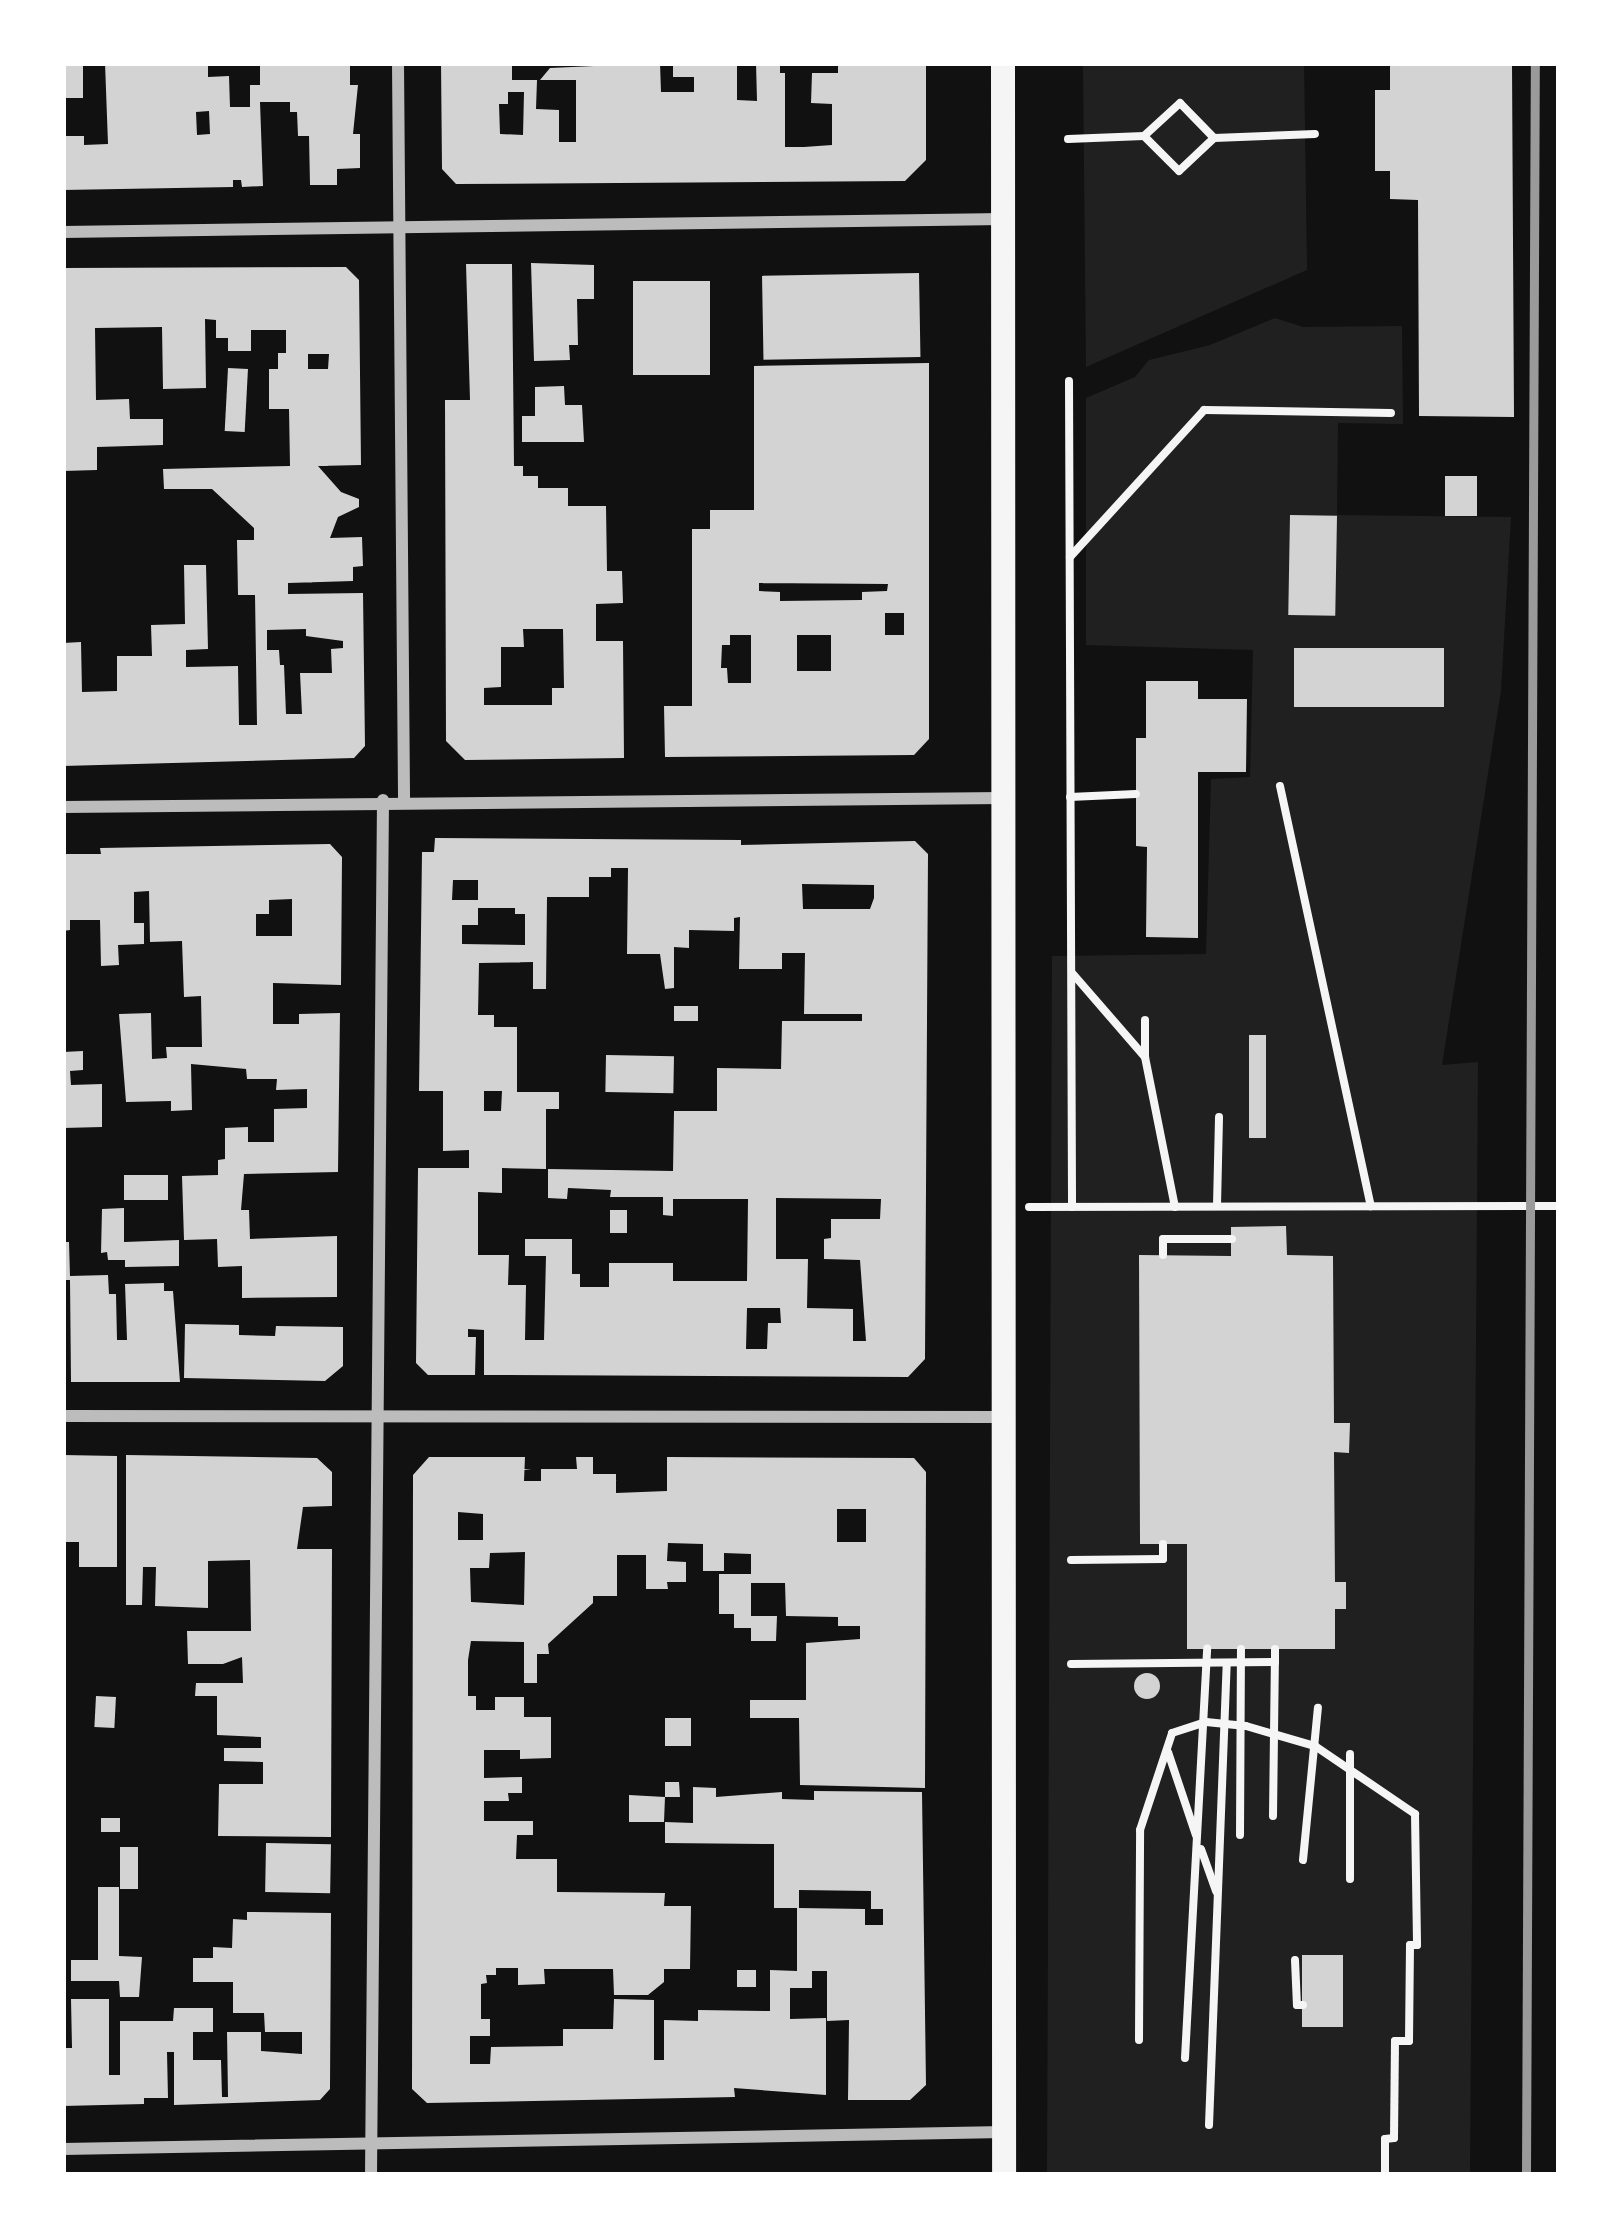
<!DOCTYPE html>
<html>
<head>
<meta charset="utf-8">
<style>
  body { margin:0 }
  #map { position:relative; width:1622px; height:2238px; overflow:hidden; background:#111; font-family:Literata,serif }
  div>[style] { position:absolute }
  .green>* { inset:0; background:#202020 }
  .building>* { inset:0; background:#d3d3d3; transform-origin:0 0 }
  .round { border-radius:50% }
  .path>* { height:8px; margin:-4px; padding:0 4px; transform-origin:4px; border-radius:4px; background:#f5f5f5 }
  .minor>* { height:12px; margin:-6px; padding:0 6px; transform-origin:6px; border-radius:6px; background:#bcbcbc }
  .secondary>* { height:24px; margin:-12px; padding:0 12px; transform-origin:12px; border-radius:12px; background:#f5f5f5 }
  .rail>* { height:9px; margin:-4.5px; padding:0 4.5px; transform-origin:4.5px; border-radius:4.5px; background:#9a9a9a }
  span { translate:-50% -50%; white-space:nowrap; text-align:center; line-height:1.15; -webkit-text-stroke:9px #fff; paint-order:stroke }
  .frame { position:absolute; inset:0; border:66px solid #fff; pointer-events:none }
</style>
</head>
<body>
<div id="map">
  <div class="green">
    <div style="clip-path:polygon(1083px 63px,1304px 63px,1307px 270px,1086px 367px)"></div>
    <div style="clip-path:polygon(1275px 318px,1303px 327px,1402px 326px,1403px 424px,1338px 423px,1337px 515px,1511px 517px,1501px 691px,1442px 1065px,1478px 1062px,1470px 2175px,1047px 2175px,1052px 956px,1206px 954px,1211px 779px,1250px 777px,1253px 650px,1086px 645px,1086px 398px,1135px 377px,1149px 360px,1210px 345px)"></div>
  </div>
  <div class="building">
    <div style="left:63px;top:63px;width:20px;height:35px"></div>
    <div style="clip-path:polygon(evenodd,105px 63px,208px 63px,208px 77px,229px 76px,230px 107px,250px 107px,250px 85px,260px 85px,260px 63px,350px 63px,350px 85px,358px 85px,353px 134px,360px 134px,360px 168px,337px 169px,337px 185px,310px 185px,309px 136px,298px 136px,297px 112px,290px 112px,290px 102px,260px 102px,263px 186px,242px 187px,241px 180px,233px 180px,233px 187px,63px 190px,63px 136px,84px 136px,84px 145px,108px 144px,105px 63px,209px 111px,210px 134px,197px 135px,196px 112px,209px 111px)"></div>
    <div style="clip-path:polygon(evenodd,441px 63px,512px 63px,512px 80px,537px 80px,536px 109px,559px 110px,559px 142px,576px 142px,576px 80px,540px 80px,550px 68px,660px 63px,661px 92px,694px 92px,694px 77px,673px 77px,673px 63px,737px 63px,737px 100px,757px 101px,756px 63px,780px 63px,780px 73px,785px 73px,785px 147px,804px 147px,832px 145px,832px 104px,811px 103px,812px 73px,838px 73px,838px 63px,926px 63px,926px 160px,905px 181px,456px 184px,442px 169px,441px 63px,508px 92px,524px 92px,523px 135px,500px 134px,499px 104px,508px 104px,508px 92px)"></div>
    <div style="clip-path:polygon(1390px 63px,1512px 63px,1514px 417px,1419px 416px,1418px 200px,1390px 199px,1390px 171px,1375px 171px,1375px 90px,1390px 90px)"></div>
    <div style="clip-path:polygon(531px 263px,594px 265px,594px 299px,577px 299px,578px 345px,569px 345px,570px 360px,534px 361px)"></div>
    <div style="clip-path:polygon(evenodd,466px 264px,512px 264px,514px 466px,523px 466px,523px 476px,538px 476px,538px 488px,568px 488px,568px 506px,606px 506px,607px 571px,622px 571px,623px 603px,596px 604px,596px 641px,623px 641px,624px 758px,465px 760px,446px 741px,445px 400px,470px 400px,466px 264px,523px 629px,563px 629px,564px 688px,552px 688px,552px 705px,484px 705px,484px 688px,501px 687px,501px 647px,524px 647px,523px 629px)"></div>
    <div style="clip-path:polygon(evenodd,346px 267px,359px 280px,361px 465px,318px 466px,341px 492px,359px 499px,359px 507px,338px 517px,330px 538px,362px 537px,363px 566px,353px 567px,353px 581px,288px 583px,288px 594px,363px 593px,365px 746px,354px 758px,63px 766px,63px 643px,81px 642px,82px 692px,117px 691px,117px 656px,152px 656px,151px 625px,185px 624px,184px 565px,206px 565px,208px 649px,186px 650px,186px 667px,238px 666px,239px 725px,257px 725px,255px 595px,238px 595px,237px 540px,254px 540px,254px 528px,212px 489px,164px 489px,163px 469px,290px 466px,289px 409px,269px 409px,269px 369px,278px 369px,278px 353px,286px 353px,286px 330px,251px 330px,251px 351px,228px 351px,228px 338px,216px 338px,216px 320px,205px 319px,206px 388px,163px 389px,162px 327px,95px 328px,96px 400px,129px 399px,130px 419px,163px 419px,163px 445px,97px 447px,97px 470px,63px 471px,63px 268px,346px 267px,308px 354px,329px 354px,328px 369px,308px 369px,308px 354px,346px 267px,306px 629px,306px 636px,343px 641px,343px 648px,331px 649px,332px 673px,300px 673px,302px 714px,286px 714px,284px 665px,280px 665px,279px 650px,267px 650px,267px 630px,306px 629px)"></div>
    <div style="left:919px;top:273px;width:84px;height:157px;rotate:89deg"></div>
    <div style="left:633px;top:281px;width:77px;height:94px"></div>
    <div style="clip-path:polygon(evenodd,929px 363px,929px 739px,914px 755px,665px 757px,664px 706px,692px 706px,692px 529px,710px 529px,710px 510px,754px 510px,754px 366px,929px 363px,759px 583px,888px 584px,887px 591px,862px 592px,862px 600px,780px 601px,780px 592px,759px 591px,759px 583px,929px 363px,885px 613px,904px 613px,904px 635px,885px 635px,885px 613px,929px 363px,730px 635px,751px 635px,751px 683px,728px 683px,727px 668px,721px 668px,722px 645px,730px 645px,730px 635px,929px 363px,797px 635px,831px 635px,831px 671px,797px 671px,797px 635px)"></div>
    <div style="left:228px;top:368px;width:20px;height:63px;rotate:3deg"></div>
    <div style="clip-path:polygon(564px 386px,565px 405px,582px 405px,584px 442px,522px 442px,522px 416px,535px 416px,535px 387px)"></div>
    <div style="left:1445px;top:476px;width:32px;height:40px"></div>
    <div style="left:1290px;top:515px;width:47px;height:100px;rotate:1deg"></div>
    <div style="left:1294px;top:648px;width:150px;height:59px"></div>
    <div style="clip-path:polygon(1146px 681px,1198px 681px,1198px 699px,1247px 699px,1246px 772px,1198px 772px,1198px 938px,1146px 937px,1147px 847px,1136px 846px,1136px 738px,1146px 738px)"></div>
    <div style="clip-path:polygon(evenodd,435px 838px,741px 840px,741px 845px,915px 841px,928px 854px,925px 1359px,908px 1377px,484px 1375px,484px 1330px,468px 1329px,468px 1337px,476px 1337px,475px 1375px,428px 1375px,416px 1363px,418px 1168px,469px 1168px,469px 1150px,443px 1151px,443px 1091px,419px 1091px,422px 852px,434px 852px,435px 838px,611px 868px,628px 868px,627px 954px,660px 954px,665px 989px,674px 988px,674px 947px,689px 948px,689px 930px,734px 931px,734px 918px,740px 917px,739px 969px,782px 969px,782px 953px,805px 953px,804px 1014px,862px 1014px,862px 1021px,782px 1021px,781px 1069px,717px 1068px,717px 1111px,674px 1111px,673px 1171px,548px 1169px,548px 1198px,567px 1199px,568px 1188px,611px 1190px,610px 1197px,663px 1197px,663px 1215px,673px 1216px,673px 1199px,748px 1199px,747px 1281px,673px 1281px,673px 1263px,609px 1263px,609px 1287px,580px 1287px,580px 1274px,572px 1274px,572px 1239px,525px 1239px,525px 1256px,546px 1256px,544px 1340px,525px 1340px,526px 1285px,508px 1285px,509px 1255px,478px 1255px,478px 1192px,502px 1193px,502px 1168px,546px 1169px,546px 1109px,559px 1109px,559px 1092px,517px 1092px,517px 1027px,494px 1027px,494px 1015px,478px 1015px,479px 963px,533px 962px,533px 989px,546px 989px,547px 897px,589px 897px,589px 877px,611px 877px,611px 868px,435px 838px,453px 880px,478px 880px,478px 900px,452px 900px,453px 880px,435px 838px,802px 884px,874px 885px,874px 898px,870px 909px,803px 909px,802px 884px,435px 838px,478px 908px,515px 908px,515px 914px,525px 914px,525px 945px,462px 944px,462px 925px,478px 925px,478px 908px,435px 838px,484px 1091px,502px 1091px,501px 1111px,484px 1111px,484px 1091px,435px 838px,776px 1198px,881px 1199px,880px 1219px,831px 1219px,831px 1238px,824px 1239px,824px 1259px,860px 1260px,866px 1341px,853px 1341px,853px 1309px,807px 1308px,808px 1259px,776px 1259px,776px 1198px,435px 838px,747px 1308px,780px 1308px,781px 1323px,768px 1323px,767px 1349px,746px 1349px,747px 1308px)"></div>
    <div style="clip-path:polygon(evenodd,330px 844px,342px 857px,341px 985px,273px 983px,273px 1024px,299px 1024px,299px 1014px,340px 1013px,338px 1172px,244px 1174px,241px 1210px,249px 1210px,250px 1239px,337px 1236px,337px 1297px,242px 1298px,242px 1266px,218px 1267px,217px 1239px,184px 1240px,182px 1176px,218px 1175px,218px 1160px,225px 1159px,225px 1128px,248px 1127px,248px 1142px,274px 1142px,274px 1109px,307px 1108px,307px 1089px,276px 1090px,277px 1079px,247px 1079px,246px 1069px,191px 1064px,192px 1110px,171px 1111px,171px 1101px,126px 1102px,119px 1014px,151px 1013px,152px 1059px,167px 1058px,166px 1047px,202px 1047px,201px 996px,184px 997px,182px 941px,150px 942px,149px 891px,134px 892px,134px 923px,144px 923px,144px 944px,118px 945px,119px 965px,101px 966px,100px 920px,70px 920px,70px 930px,63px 931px,63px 854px,101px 854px,100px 848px,330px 844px,292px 899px,292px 936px,256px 936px,256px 914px,269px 914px,269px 900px,292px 899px)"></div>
    <div style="left:674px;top:1006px;width:24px;height:15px"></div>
    <div style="left:1249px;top:1035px;width:17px;height:103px"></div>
    <div style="clip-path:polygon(83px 1051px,83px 1070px,70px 1071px,71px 1085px,102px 1084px,102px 1127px,63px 1128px,63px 1052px)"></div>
    <div style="left:606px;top:1055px;width:68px;height:37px;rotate:1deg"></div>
    <div style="left:168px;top:1175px;width:25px;height:44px;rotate:90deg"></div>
    <div style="clip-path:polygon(124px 1208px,124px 1242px,179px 1240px,179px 1266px,125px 1267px,125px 1260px,108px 1260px,107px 1252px,101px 1253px,102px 1209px)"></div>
    <div style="left:610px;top:1210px;width:17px;height:23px"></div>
    <div style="clip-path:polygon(1286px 1226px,1287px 1255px,1333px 1256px,1334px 1423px,1350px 1423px,1349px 1453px,1334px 1452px,1335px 1582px,1346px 1582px,1346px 1609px,1335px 1609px,1335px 1649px,1187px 1649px,1187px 1544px,1140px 1544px,1139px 1255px,1231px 1256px,1231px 1227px)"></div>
    <div style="clip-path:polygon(63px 1242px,69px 1242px,70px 1276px,108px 1275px,109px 1294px,116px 1294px,117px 1340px,127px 1340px,125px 1284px,164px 1283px,164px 1291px,173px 1291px,180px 1382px,71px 1382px,70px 1280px,63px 1280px)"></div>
    <div style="clip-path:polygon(185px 1324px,239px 1325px,239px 1335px,275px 1336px,276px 1326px,343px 1327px,343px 1366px,325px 1381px,184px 1378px)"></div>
    <div style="clip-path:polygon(63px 1455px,117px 1456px,117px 1567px,79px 1567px,79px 1542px,63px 1542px)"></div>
    <div style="clip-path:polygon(126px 1455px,317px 1458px,332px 1472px,332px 1506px,303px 1507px,297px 1549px,332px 1549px,331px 1837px,218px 1836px,219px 1784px,263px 1784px,263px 1762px,224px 1761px,224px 1748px,261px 1748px,261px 1737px,217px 1735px,217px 1696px,195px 1696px,196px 1683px,243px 1683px,242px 1657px,223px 1664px,188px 1664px,187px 1631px,251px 1631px,250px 1560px,208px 1561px,208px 1608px,155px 1606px,156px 1567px,143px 1567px,142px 1605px,126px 1605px)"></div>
    <div style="clip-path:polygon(evenodd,429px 1457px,525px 1457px,524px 1481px,541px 1481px,541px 1469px,577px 1469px,576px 1457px,593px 1457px,593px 1474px,616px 1474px,616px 1493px,667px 1491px,667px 1457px,914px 1458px,926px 1472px,925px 1788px,800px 1785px,799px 1718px,750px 1718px,750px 1700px,806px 1700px,806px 1643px,860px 1639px,860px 1626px,838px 1626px,838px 1617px,786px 1616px,785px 1583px,751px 1583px,751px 1616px,777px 1616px,776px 1641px,751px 1641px,751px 1628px,734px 1628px,734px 1614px,719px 1614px,719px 1574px,751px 1574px,751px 1554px,724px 1553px,724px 1571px,703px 1571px,703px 1544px,668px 1543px,667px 1561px,686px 1562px,686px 1582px,667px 1582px,668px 1589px,646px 1589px,646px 1555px,617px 1555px,617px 1596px,593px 1596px,593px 1603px,548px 1644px,549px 1654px,537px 1654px,537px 1683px,524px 1683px,524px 1642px,471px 1641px,468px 1660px,468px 1696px,476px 1696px,476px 1710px,495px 1710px,495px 1697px,524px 1697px,524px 1717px,551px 1717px,551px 1758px,520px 1759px,520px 1750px,484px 1750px,484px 1778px,522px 1777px,522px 1793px,508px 1793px,509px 1801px,484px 1801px,484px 1821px,533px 1821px,533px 1835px,517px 1835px,516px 1859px,557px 1859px,557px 1892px,665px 1893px,664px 1906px,691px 1906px,690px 1969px,664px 1969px,664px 1982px,648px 1995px,614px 1995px,613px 1969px,544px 1969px,545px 1984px,518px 1985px,518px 1968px,496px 1968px,496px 1975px,486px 1975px,487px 1983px,481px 1984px,481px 2019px,490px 2019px,490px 2036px,470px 2036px,470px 2064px,490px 2064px,491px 2047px,563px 2046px,563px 2029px,613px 2029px,614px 1999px,654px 2000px,654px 2060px,664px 2060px,664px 2020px,698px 2021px,698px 2010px,770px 2011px,770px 1970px,797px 1971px,797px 1908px,865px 1909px,865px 1925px,883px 1925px,883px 1909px,871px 1909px,871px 1891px,799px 1890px,799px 1908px,774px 1908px,774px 1844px,665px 1843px,665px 1822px,693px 1823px,693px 1787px,716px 1788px,716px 1797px,782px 1792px,782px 1799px,814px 1800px,814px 1791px,922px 1792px,926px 2085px,910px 2100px,848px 2100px,849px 2020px,827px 2021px,827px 1971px,812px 1971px,812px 1988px,790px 1988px,790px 2019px,826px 2018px,826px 2095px,734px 2088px,735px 2097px,427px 2103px,412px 2089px,413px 1475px,429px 1457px,837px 1509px,866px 1509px,866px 1542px,837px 1542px,837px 1509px,429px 1457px,458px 1512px,483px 1514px,483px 1540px,458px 1540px,458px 1512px,429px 1457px,525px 1552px,524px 1605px,471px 1602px,470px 1568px,489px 1568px,490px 1553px,525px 1552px)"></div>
    <div class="round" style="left:1134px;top:1673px;width:26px;height:26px"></div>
    <div style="left:96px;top:1696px;width:20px;height:31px;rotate:3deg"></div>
    <div style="left:665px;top:1718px;width:26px;height:28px"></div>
    <div style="clip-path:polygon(665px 1782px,679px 1782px,680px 1797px,665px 1797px,664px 1822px,629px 1822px,629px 1795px,665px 1797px)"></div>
    <div style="left:101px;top:1818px;width:19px;height:14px"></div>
    <div style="left:266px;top:1843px;width:65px;height:49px;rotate:1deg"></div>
    <div style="left:120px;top:1847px;width:18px;height:42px"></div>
    <div style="clip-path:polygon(98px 1887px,119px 1887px,119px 1956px,142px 1957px,139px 1997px,120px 1997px,119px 1981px,71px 1981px,71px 1960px,98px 1960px)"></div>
    <div style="clip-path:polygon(247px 1912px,331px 1913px,330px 2089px,320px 2100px,174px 2105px,174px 2052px,167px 2052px,168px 2098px,144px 2098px,144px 2104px,63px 2106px,63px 2048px,72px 2048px,71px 1999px,109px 1999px,109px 2075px,120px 2075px,120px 2021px,173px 2021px,174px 2008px,213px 2008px,213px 2032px,193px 2032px,193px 2060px,221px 2060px,222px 2097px,228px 2097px,227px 2032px,261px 2032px,261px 2051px,302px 2054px,302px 2032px,265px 2032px,264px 2013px,233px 2013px,233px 1982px,193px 1982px,193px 1958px,213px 1958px,213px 1947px,232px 1948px,233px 1919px,247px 1920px)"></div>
    <div style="left:1302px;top:1955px;width:41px;height:72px"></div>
    <div style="left:737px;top:1970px;width:19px;height:17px"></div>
  </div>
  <div class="path">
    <div style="left:1180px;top:103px;width:49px;rotate:45.8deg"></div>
    <div style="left:1214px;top:138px;width:48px;rotate:136.7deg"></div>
    <div style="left:1179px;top:171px;width:49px;rotate:-135deg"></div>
    <div style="left:1144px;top:136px;width:49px;rotate:-42.5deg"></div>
    <div style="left:1214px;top:138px;width:101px;rotate:-2.3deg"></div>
    <div style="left:1068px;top:139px;width:76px;rotate:-2.3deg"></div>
    <div style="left:1069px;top:381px;width:826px;rotate:89.79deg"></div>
    <div style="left:1070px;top:557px;width:199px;rotate:-47.6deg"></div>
    <div style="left:1204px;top:410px;width:187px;rotate:0.9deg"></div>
    <div style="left:1280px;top:786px;width:430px;rotate:77.8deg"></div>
    <div style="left:1070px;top:797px;width:66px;rotate:-2.6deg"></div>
    <div style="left:1073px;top:974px;width:110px;rotate:49.1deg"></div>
    <div style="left:1145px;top:1057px;width:153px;rotate:78.7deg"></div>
    <div style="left:1145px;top:1020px;width:36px;rotate:90deg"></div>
    <div style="left:1217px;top:1206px;width:89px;rotate:-88.7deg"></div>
    <div style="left:1029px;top:1207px;width:530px;rotate:-0.11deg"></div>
    <div style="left:1163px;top:1255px;width:16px;rotate:-90deg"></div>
    <div style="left:1163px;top:1239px;width:69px"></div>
    <div style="left:1071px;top:1560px;width:92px;rotate:-0.6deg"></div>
    <div style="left:1163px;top:1559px;width:15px;rotate:-90deg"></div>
    <div style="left:1071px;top:1664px;width:204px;rotate:-0.6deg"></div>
    <div style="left:1275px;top:1662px;width:13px;rotate:-90deg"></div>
    <div style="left:1168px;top:1752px;width:88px;rotate:71.4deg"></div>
    <div style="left:1350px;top:1754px;width:125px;rotate:90deg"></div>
    <div style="left:1273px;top:1816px;width:154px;rotate:-89.3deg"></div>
    <div style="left:1240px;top:1835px;width:186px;rotate:-89.7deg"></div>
    <div style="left:1201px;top:1849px;width:45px;rotate:70.3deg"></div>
    <div style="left:1303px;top:1860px;width:153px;rotate:-84.4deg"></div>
    <div style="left:1295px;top:1960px;width:45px;rotate:87.5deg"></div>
    <div style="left:1297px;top:2005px;width:6px"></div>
    <div style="left:1139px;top:2040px;width:210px;rotate:-89.7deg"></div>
    <div style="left:1140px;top:1830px;width:102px;rotate:-71.7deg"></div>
    <div style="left:1172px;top:1733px;width:36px;rotate:-18deg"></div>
    <div style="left:1206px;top:1722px;width:40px;rotate:5.7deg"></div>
    <div style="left:1246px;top:1726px;width:72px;rotate:16.2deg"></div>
    <div style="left:1315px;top:1746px;width:121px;rotate:34.2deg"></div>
    <div style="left:1415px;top:1814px;width:131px;rotate:89.1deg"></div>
    <div style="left:1417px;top:1945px;width:7px;rotate:180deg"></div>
    <div style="left:1410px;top:1945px;width:96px;rotate:90.6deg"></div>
    <div style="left:1409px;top:2041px;width:14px;rotate:180deg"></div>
    <div style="left:1395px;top:2041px;width:97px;rotate:90.6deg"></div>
    <div style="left:1394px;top:2138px;width:9px;rotate:174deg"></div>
    <div style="left:1385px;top:2139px;width:36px;rotate:90deg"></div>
    <div style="left:1185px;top:2058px;width:410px;rotate:-86.9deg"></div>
    <div style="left:1209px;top:2125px;width:462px;rotate:-87.8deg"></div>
  </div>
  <div class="minor">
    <div style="left:398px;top:63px;width:737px;rotate:89.53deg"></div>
    <div style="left:63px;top:232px;width:941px;rotate:-0.79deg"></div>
    <div style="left:63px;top:807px;width:941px;rotate:-0.55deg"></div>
    <div style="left:63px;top:1416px;width:941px;rotate:0.06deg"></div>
    <div style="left:63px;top:2149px;width:941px;rotate:-1.03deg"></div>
    <div style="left:371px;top:2175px;width:1375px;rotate:-89.5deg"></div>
  </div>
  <div class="secondary">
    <div style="left:1003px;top:63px;width:2112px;rotate:89.97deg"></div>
  </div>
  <div class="rail">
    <div style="left:1526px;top:2175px;width:2112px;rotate:-89.76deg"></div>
  </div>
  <div class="frame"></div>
</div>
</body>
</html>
